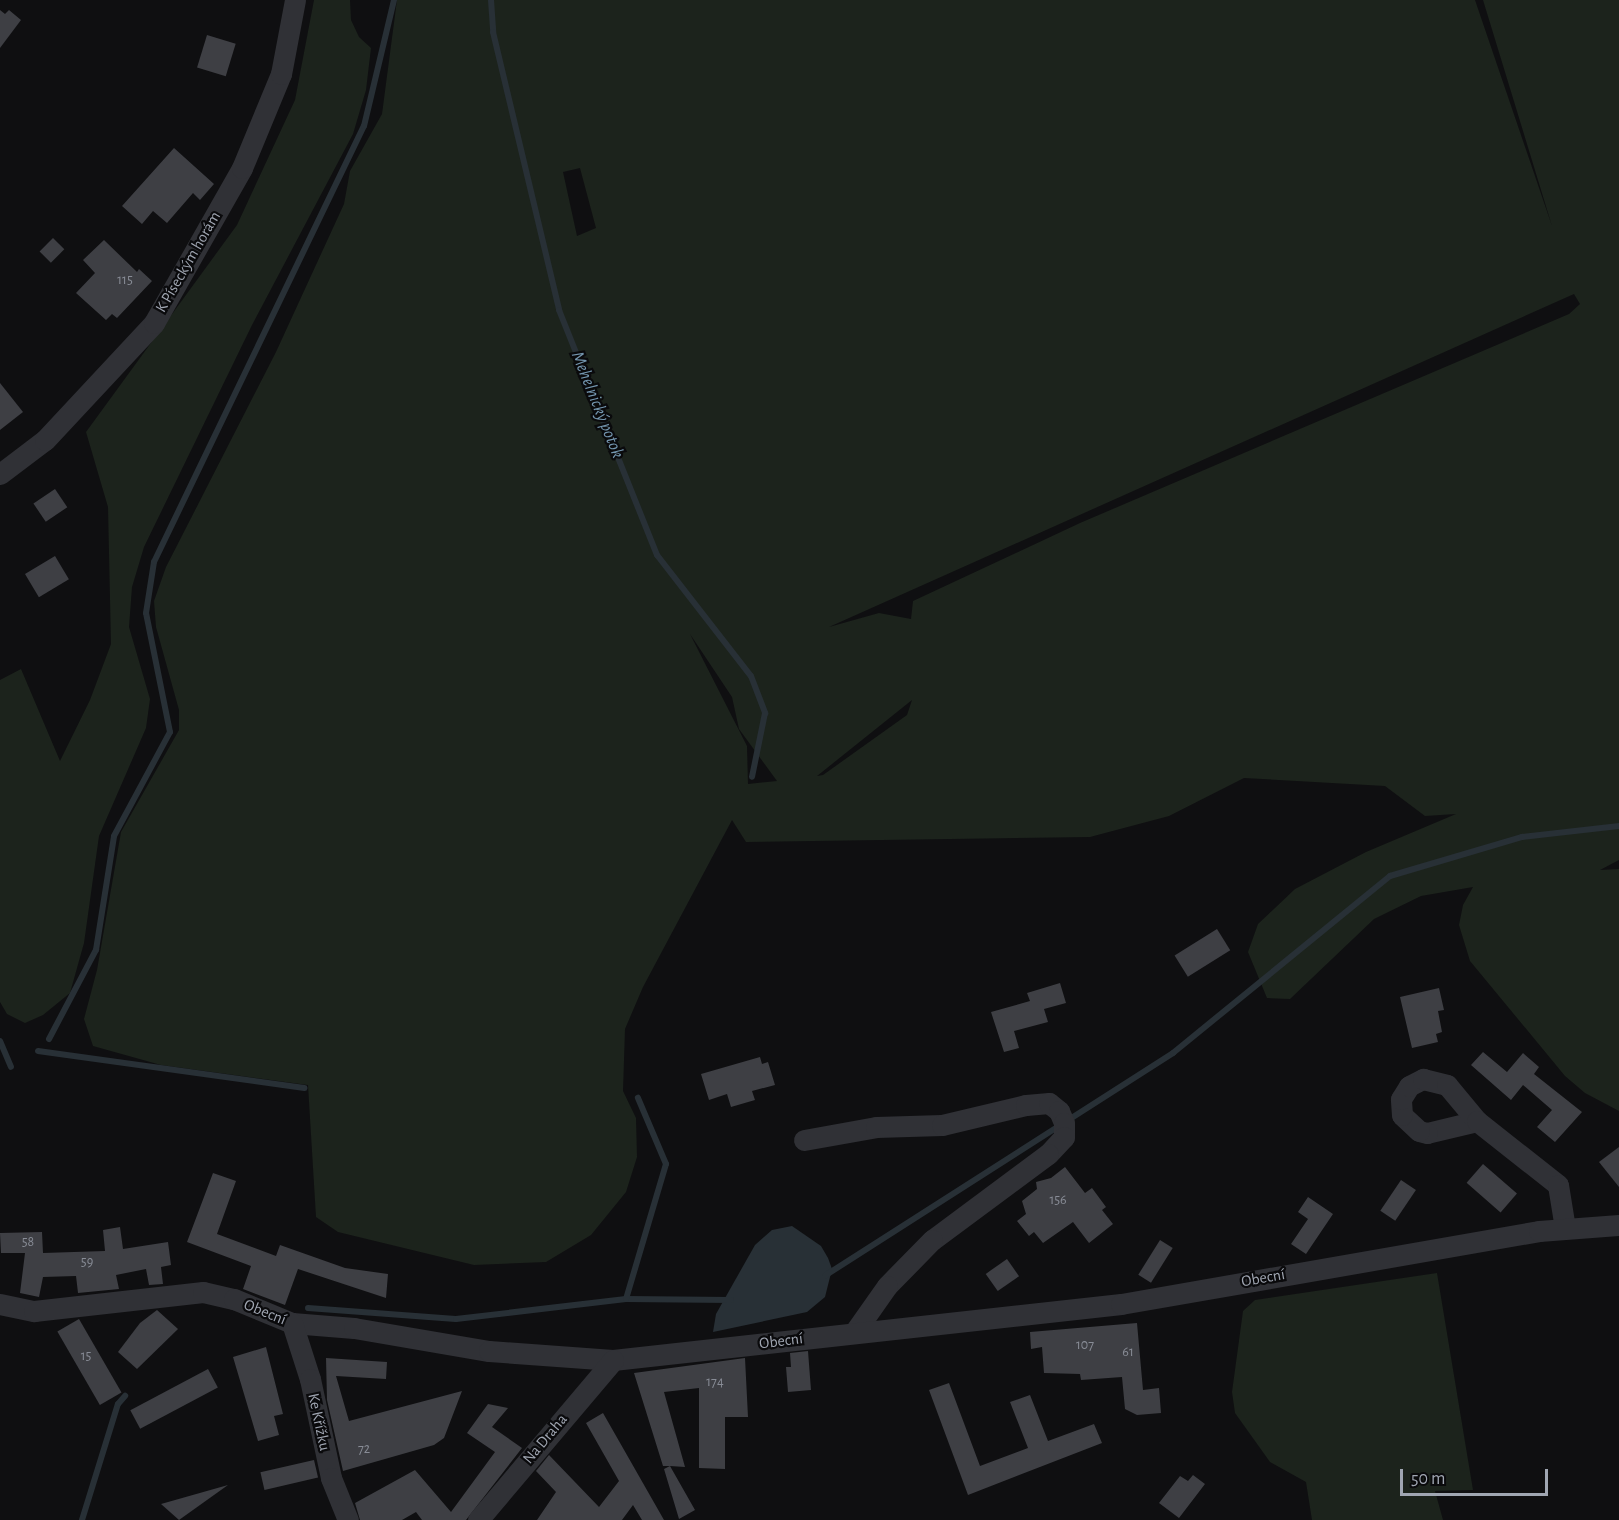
<!DOCTYPE html>
<html>
<head>
<meta charset="utf-8">
<style>
  body { margin:0 }
  #map { position:relative; width:1619px; height:1520px; overflow:hidden; background:#0f0f11; font-family:"Alegreya Sans",sans-serif }
  div>[style] { position:absolute }
  .green>* { inset:0; background:#1c231c }
  .water>* { inset:0; background:#283036 }
  .stream>* { height:6px; margin:-3px; padding:0 3px; transform-origin:3px; border-radius:3px; background:#283036 }
  .building>* { inset:0; background:#3e3f44; transform-origin:0 0 }
  .minor>* { height:21px; margin:-10.5px; padding:0 10.5px; transform-origin:10.5px; border-radius:10.5px; background:#303136 }
  span { translate:-50% -50%; white-space:nowrap; text-align:center; line-height:1.15; -webkit-text-stroke:4.5px #0a0a0c; paint-order:stroke }
  .number-label { font-size:14px; color:#888c96 }
  .number-label span { -webkit-text-stroke-width:0 }
  .street-label { font-size:16px; color:#a0a6b2 }
  .water-label { font-size:18px; color:#7496af; font-style:italic }
  .scale { position:absolute; left:1400px; top:1469px; width:148px; height:27px; box-sizing:border-box; border:3px solid #a0a6b2; border-top:0; padding-left:8px; font-size:18px; line-height:21px; white-space:nowrap; color:#a0a6b2; -webkit-text-stroke:4px #0a0a0c; paint-order:stroke }
</style>
</head>
<body>
<div id="map">
  <div class="green">
    <div style="clip-path:polygon(314px 0,350px 0,351px 20px,359px 37px,371px 48px,366px 90px,353px 134px,252px 325px,144px 547px,132px 587px,129px 627px,150px 699px,146px 728px,99px 836px,84px 943px,70px 993px,43px 1015px,25px 1023px,7px 1014px,0 1002px,0 680px,21px 669px,60px 761px,90px 700px,111px 644px,108px 507px,86px 432px,237px 225px,295px 100px)"></div>
    <div style="clip-path:polygon(evenodd,397px 0,1475px 0,1552px 226px,1483px 0,1619px 0,1619px 860px,1600px 870px,1619px 869px,1619px 1111px,1585px 1093px,1565px 1076px,1470px 961px,1459px 925px,1463px 905px,1473px 887px,1421px 896px,1374px 919px,1290px 999px,1267px 998px,1248px 952px,1258px 924px,1295px 889px,1366px 852px,1456px 814px,1425px 816px,1385px 786px,1244px 778px,1169px 816px,1090px 837px,746px 842px,732px 820px,643px 987px,625px 1029px,623px 1091px,636px 1118px,637px 1157px,626px 1192px,591px 1235px,546px 1262px,474px 1265px,338px 1232px,316px 1217px,308px 1085px,161px 1065px,93px 1046px,84px 1019px,97px 970px,121px 832px,179px 730px,179px 710px,156px 627px,154px 601px,166px 567px,276px 352px,344px 204px,350px 171px,382px 114px,397px 0,580px 168px,596px 228px,577px 236px,563px 172px,580px 168px,397px 0,1574px 294px,1580px 304px,1569px 314px,1080px 523px,913px 601px,911px 619px,879px 613px,829px 627px,1574px 294px,397px 0,690px 634px,732px 697px,739px 729px,777px 781px,748px 784px,747px 746px,690px 634px,397px 0,912px 700px,907px 715px,823px 775px,817px 776px,912px 700px)"></div>
    <div style="clip-path:polygon(1437px 1273px,1473px 1490px,1435px 1491px,1443px 1520px,1312px 1520px,1306px 1482px,1270px 1462px,1235px 1413px,1232px 1392px,1243px 1311px,1255px 1300px)"></div>
  </div>
  <div class="water">
    <div style="clip-path:polygon(792px 1226px,821px 1246px,828px 1258px,832px 1269px,825px 1297px,807px 1312px,713px 1332px,716px 1314px,755px 1245px,772px 1230px)"></div>
  </div>
  <div class="stream">
    <div style="left:491px;top:0;width:32px;rotate:86deg"></div>
    <div style="left:493px;top:32px;width:286px;rotate:76.6deg"></div>
    <div style="left:559px;top:310px;width:264px;rotate:68.2deg"></div>
    <div style="left:657px;top:555px;width:153px;rotate:52.2deg"></div>
    <div style="left:751px;top:676px;width:40px;rotate:69deg"></div>
    <div style="left:765px;top:713px;width:65px;rotate:101.5deg"></div>
    <div style="left:49px;top:1039px;width:101px;rotate:-62.2deg"></div>
    <div style="left:96px;top:950px;width:115px;rotate:-81deg"></div>
    <div style="left:114px;top:836px;width:118px;rotate:-61.7deg"></div>
    <div style="left:170px;top:732px;width:121px;rotate:-101.4deg"></div>
    <div style="left:146px;top:613px;width:52px;rotate:-81.1deg"></div>
    <div style="left:154px;top:562px;width:484px;rotate:-64.3deg"></div>
    <div style="left:364px;top:126px;width:130px;rotate:-76.6deg"></div>
    <div style="left:0;top:1041px;width:28px;rotate:67deg"></div>
    <div style="left:38px;top:1051px;width:269px;rotate:7.9deg"></div>
    <div style="left:826px;top:1275px;width:412px;rotate:-32.6deg"></div>
    <div style="left:1173px;top:1053px;width:280px;rotate:-39.2deg"></div>
    <div style="left:1390px;top:876px;width:138px;rotate:-16.5deg"></div>
    <div style="left:1522px;top:837px;width:98px;rotate:-6.5deg"></div>
    <div style="left:626px;top:1299px;width:105px;rotate:0.5deg"></div>
    <div style="left:308px;top:1308px;width:148px;rotate:4.3deg"></div>
    <div style="left:456px;top:1319px;width:171px;rotate:-6.7deg"></div>
    <div style="left:626px;top:1299px;width:141px;rotate:-73.5deg"></div>
    <div style="left:666px;top:1164px;width:72px;rotate:-113deg"></div>
    <div style="left:82px;top:1520px;width:121px;rotate:-72.8deg"></div>
    <div style="left:118px;top:1404px;width:11px;rotate:-49deg"></div>
  </div>
  <div class="building">
    <div style="clip-path:polygon(0 10px,5px 14px,9px 10px,21px 20px,0 48px)"></div>
    <div style="left:207px;top:35px;width:30px;height:34px;rotate:17deg"></div>
    <div style="clip-path:polygon(174px 148px,214px 184px,200px 200px,193px 193px,167px 223px,153px 211px,142px 224px,122px 206px)"></div>
    <div style="left:53px;top:238px;width:16px;height:19px;rotate:45deg"></div>
    <div style="clip-path:polygon(104px 240px,137px 272px,139px 269px,152px 281px,117px 318px,112px 314px,106px 320px,76px 293px,95px 273px,83px 260px)"></div>
    <div style="clip-path:polygon(0 383px,23px 412px,0 430px)"></div>
    <div style="left:55px;top:489px;width:22px;height:26px;rotate:56deg"></div>
    <div style="left:55px;top:556px;width:27px;height:35px;rotate:59deg"></div>
    <div style="left:1217px;top:929px;width:25px;height:50px;rotate:58deg"></div>
    <div style="clip-path:polygon(1060px 983px,1066px 1003px,1044px 1009px,1048px 1022px,1014px 1031px,1019px 1048px,1004px 1052px,991px 1012px,1030px 1001px,1027px 993px)"></div>
    <div style="clip-path:polygon(1439px 988px,1444px 1010px,1438px 1011px,1442px 1032px,1436px 1034px,1438px 1042px,1412px 1048px,1400px 997px)"></div>
    <div style="clip-path:polygon(1483px 1052px,1507px 1072px,1523px 1053px,1539px 1067px,1534px 1074px,1582px 1112px,1555px 1142px,1537px 1127px,1552px 1110px,1523px 1085px,1511px 1100px,1471px 1065px)"></div>
    <div style="clip-path:polygon(760px 1057px,762px 1064px,768px 1062px,775px 1085px,752px 1091px,755px 1100px,731px 1107px,727px 1094px,709px 1100px,701px 1074px)"></div>
    <div style="clip-path:polygon(1619px 1147px,1619px 1187px,1599px 1162px)"></div>
    <div style="left:1483px;top:1164px;width:45px;height:25px;rotate:41deg"></div>
    <div style="clip-path:polygon(1065px 1167px,1085px 1193px,1092px 1188px,1106px 1207px,1102px 1210px,1113px 1224px,1089px 1243px,1073px 1222px,1043px 1243px,1034px 1232px,1029px 1236px,1017px 1221px,1026px 1214px,1022px 1201px,1037px 1189px,1036px 1182px,1051px 1178px)"></div>
    <div style="clip-path:polygon(213px 1173px,236px 1181px,217px 1234px,276px 1256px,280px 1245px,345px 1268px,388px 1274px,386px 1298px,298px 1269px,285px 1305px,243px 1289px,251px 1266px,187px 1242px)"></div>
    <div style="left:1401px;top:1180px;width:18px;height:37px;rotate:34deg"></div>
    <div style="clip-path:polygon(1308px 1197px,1333px 1214px,1306px 1254px,1291px 1244px,1308px 1219px,1298px 1212px)"></div>
    <div style="clip-path:polygon(120px 1227px,123px 1249px,168px 1242px,171px 1265px,161px 1267px,163px 1284px,149px 1285px,146px 1269px,116px 1275px,119px 1289px,78px 1293px,76px 1276px,43px 1277px,39px 1297px,20px 1293px,25px 1253px,1px 1253px,0 1233px,42px 1232px,43px 1253px,105px 1251px,103px 1230px)"></div>
    <div style="left:1160px;top:1240px;width:15px;height:41px;rotate:32deg"></div>
    <div style="left:1007px;top:1259px;width:21px;height:26px;rotate:55deg"></div>
    <div style="clip-path:polygon(157px 1310px,178px 1329px,137px 1369px,118px 1352px,140px 1323px)"></div>
    <div style="left:79px;top:1319px;width:85px;height:25px;rotate:60deg"></div>
    <div style="clip-path:polygon(1137px 1323px,1143px 1390px,1159px 1388px,1161px 1413px,1137px 1415px,1125px 1409px,1122px 1377px,1081px 1380px,1080px 1374px,1044px 1373px,1042px 1347px,1031px 1349px,1030px 1332px)"></div>
    <div style="clip-path:polygon(266px 1347px,283px 1414px,274px 1416px,279px 1435px,258px 1441px,233px 1357px)"></div>
    <div style="clip-path:polygon(808px 1351px,811px 1390px,788px 1392px,786px 1367px,791px 1367px,790px 1353px)"></div>
    <div style="clip-path:polygon(326px 1358px,387px 1362px,386px 1379px,336px 1376px,349px 1421px,462px 1391px,444px 1438px,434px 1445px,343px 1471px,327px 1400px)"></div>
    <div style="clip-path:polygon(745px 1358px,748px 1417px,725px 1417px,725px 1469px,699px 1468px,699px 1388px,664px 1392px,685px 1467px,670px 1466px,695px 1510px,679px 1519px,664px 1469px,670px 1466px,663px 1466px,634px 1373px)"></div>
    <div style="left:208px;top:1369px;width:21px;height:88px;rotate:62deg"></div>
    <div style="clip-path:polygon(949px 1383px,980px 1466px,1028px 1448px,1010px 1402px,1030px 1395px,1048px 1441px,1094px 1424px,1102px 1443px,968px 1495px,929px 1390px)"></div>
    <div style="clip-path:polygon(488px 1404px,508px 1408px,492px 1427px,522px 1448px,466px 1520px,422px 1520px,416px 1512px,402px 1520px,360px 1520px,355px 1503px,415px 1470px,451px 1512px,495px 1452px,467px 1433px)"></div>
    <div style="clip-path:polygon(603px 1413px,664px 1520px,642px 1520px,633px 1505px,622px 1520px,537px 1520px,556px 1492px,536px 1471px,549px 1455px,599px 1507px,619px 1481px,586px 1423px)"></div>
    <div style="left:314px;top:1460px;width:18px;height:55px;rotate:77deg"></div>
    <div style="clip-path:polygon(1193px 1475px,1205px 1484px,1179px 1518px,1159px 1503px,1180px 1476px,1188px 1481px)"></div>
    <div style="clip-path:polygon(228px 1485px,179px 1520px,161px 1504px)"></div>
  </div>
  <div class="minor">
    <div style="left:0;top:474px;width:56px;rotate:-37.1deg"></div>
    <div style="left:45px;top:440px;width:160px;rotate:-47deg"></div>
    <div style="left:154px;top:323px;width:178px;rotate:-60.4deg"></div>
    <div style="left:242px;top:168px;width:102px;rotate:-67.5deg"></div>
    <div style="left:281px;top:74px;width:75px;rotate:-79.3deg"></div>
    <div style="left:1477px;top:1121px;width:51px;rotate:166.5deg"></div>
    <div style="left:1427px;top:1133px;width:8px;rotate:-166deg"></div>
    <div style="left:1419px;top:1131px;width:23px;rotate:-137deg"></div>
    <div style="left:1402px;top:1115px;width:16px;rotate:-94deg"></div>
    <div style="left:1401px;top:1099px;width:15px;rotate:-58deg"></div>
    <div style="left:1409px;top:1086px;width:16px;rotate:-27deg"></div>
    <div style="left:1423px;top:1079px;width:25px;rotate:14deg"></div>
    <div style="left:1447px;top:1085px;width:47px;rotate:50.2deg"></div>
    <div style="left:1477px;top:1121px;width:103px;rotate:38.3deg"></div>
    <div style="left:1558px;top:1185px;width:44px;rotate:80.8deg"></div>
    <div style="left:804px;top:1140px;width:73px;rotate:-10.2deg"></div>
    <div style="left:876px;top:1127px;width:66px;rotate:-1.7deg"></div>
    <div style="left:942px;top:1125px;width:86px;rotate:-13.4deg"></div>
    <div style="left:1026px;top:1105px;width:23px;rotate:-5deg"></div>
    <div style="left:1049px;top:1103px;width:13px;rotate:39deg"></div>
    <div style="left:1059px;top:1111px;width:13px;rotate:67deg"></div>
    <div style="left:1064px;top:1123px;width:14px;rotate:90deg"></div>
    <div style="left:1064px;top:1137px;width:23px;rotate:133deg"></div>
    <div style="left:1048px;top:1154px;width:144px;rotate:143.4deg"></div>
    <div style="left:932px;top:1240px;width:64px;rotate:134.4deg"></div>
    <div style="left:887px;top:1286px;width:57px;rotate:125.1deg"></div>
    <div style="left:0;top:1304px;width:35px;rotate:12deg"></div>
    <div style="left:34px;top:1311px;width:170px;rotate:-6.4deg"></div>
    <div style="left:203px;top:1292px;width:32px;rotate:13deg"></div>
    <div style="left:234px;top:1299px;width:63px;rotate:22.5deg"></div>
    <div style="left:292px;top:1323px;width:62px;rotate:4.6deg"></div>
    <div style="left:354px;top:1328px;width:137px;rotate:9.7deg"></div>
    <div style="left:489px;top:1351px;width:124px;rotate:4.2deg"></div>
    <div style="left:613px;top:1360px;width:511px;rotate:-6.29deg"></div>
    <div style="left:1121px;top:1304px;width:424px;rotate:-9.9deg"></div>
    <div style="left:1539px;top:1231px;width:80px;rotate:-4.3deg"></div>
    <div style="left:292px;top:1323px;width:59px;rotate:72.2deg"></div>
    <div style="left:310px;top:1379px;width:101px;rotate:78deg"></div>
    <div style="left:331px;top:1478px;width:45px;rotate:68deg"></div>
    <div style="left:478px;top:1520px;width:209px;rotate:-49.8deg"></div>
  </div>
  <div class="number-label">
    <span style="left:125px;top:280px">115</span>
    <span style="left:1058px;top:1200px">156</span>
    <span style="left:28px;top:1242px">58</span>
    <span style="left:87px;top:1262px">59</span>
    <span style="left:1085px;top:1345px">107</span>
    <span style="left:1128px;top:1352px">61</span>
    <span style="left:86px;top:1356px">15</span>
    <span style="left:715px;top:1382px">174</span>
    <span style="left:364px;top:1449px">72</span>
  </div>
  <div class="street-label">
    <span style="left:188px;top:262px;rotate:-60deg">K Píseckým horám</span>
    <span style="left:1263px;top:1278px;rotate:-10deg">Obecní</span>
    <span style="left:265px;top:1312px;rotate:22deg">Obecní</span>
    <span style="left:781px;top:1341px;rotate:-7deg">Obecní</span>
    <span style="left:319px;top:1422px;rotate:78deg">Ke Křížku</span>
    <span style="left:545px;top:1439px;rotate:-50deg">Na Draha</span>
  </div>
  <div class="water-label">
    <span style="left:597px;top:405px;rotate:68deg">Mehelnický potok</span>
  </div>
  <div class="scale">50 m</div>
</div>
</body>
</html>
